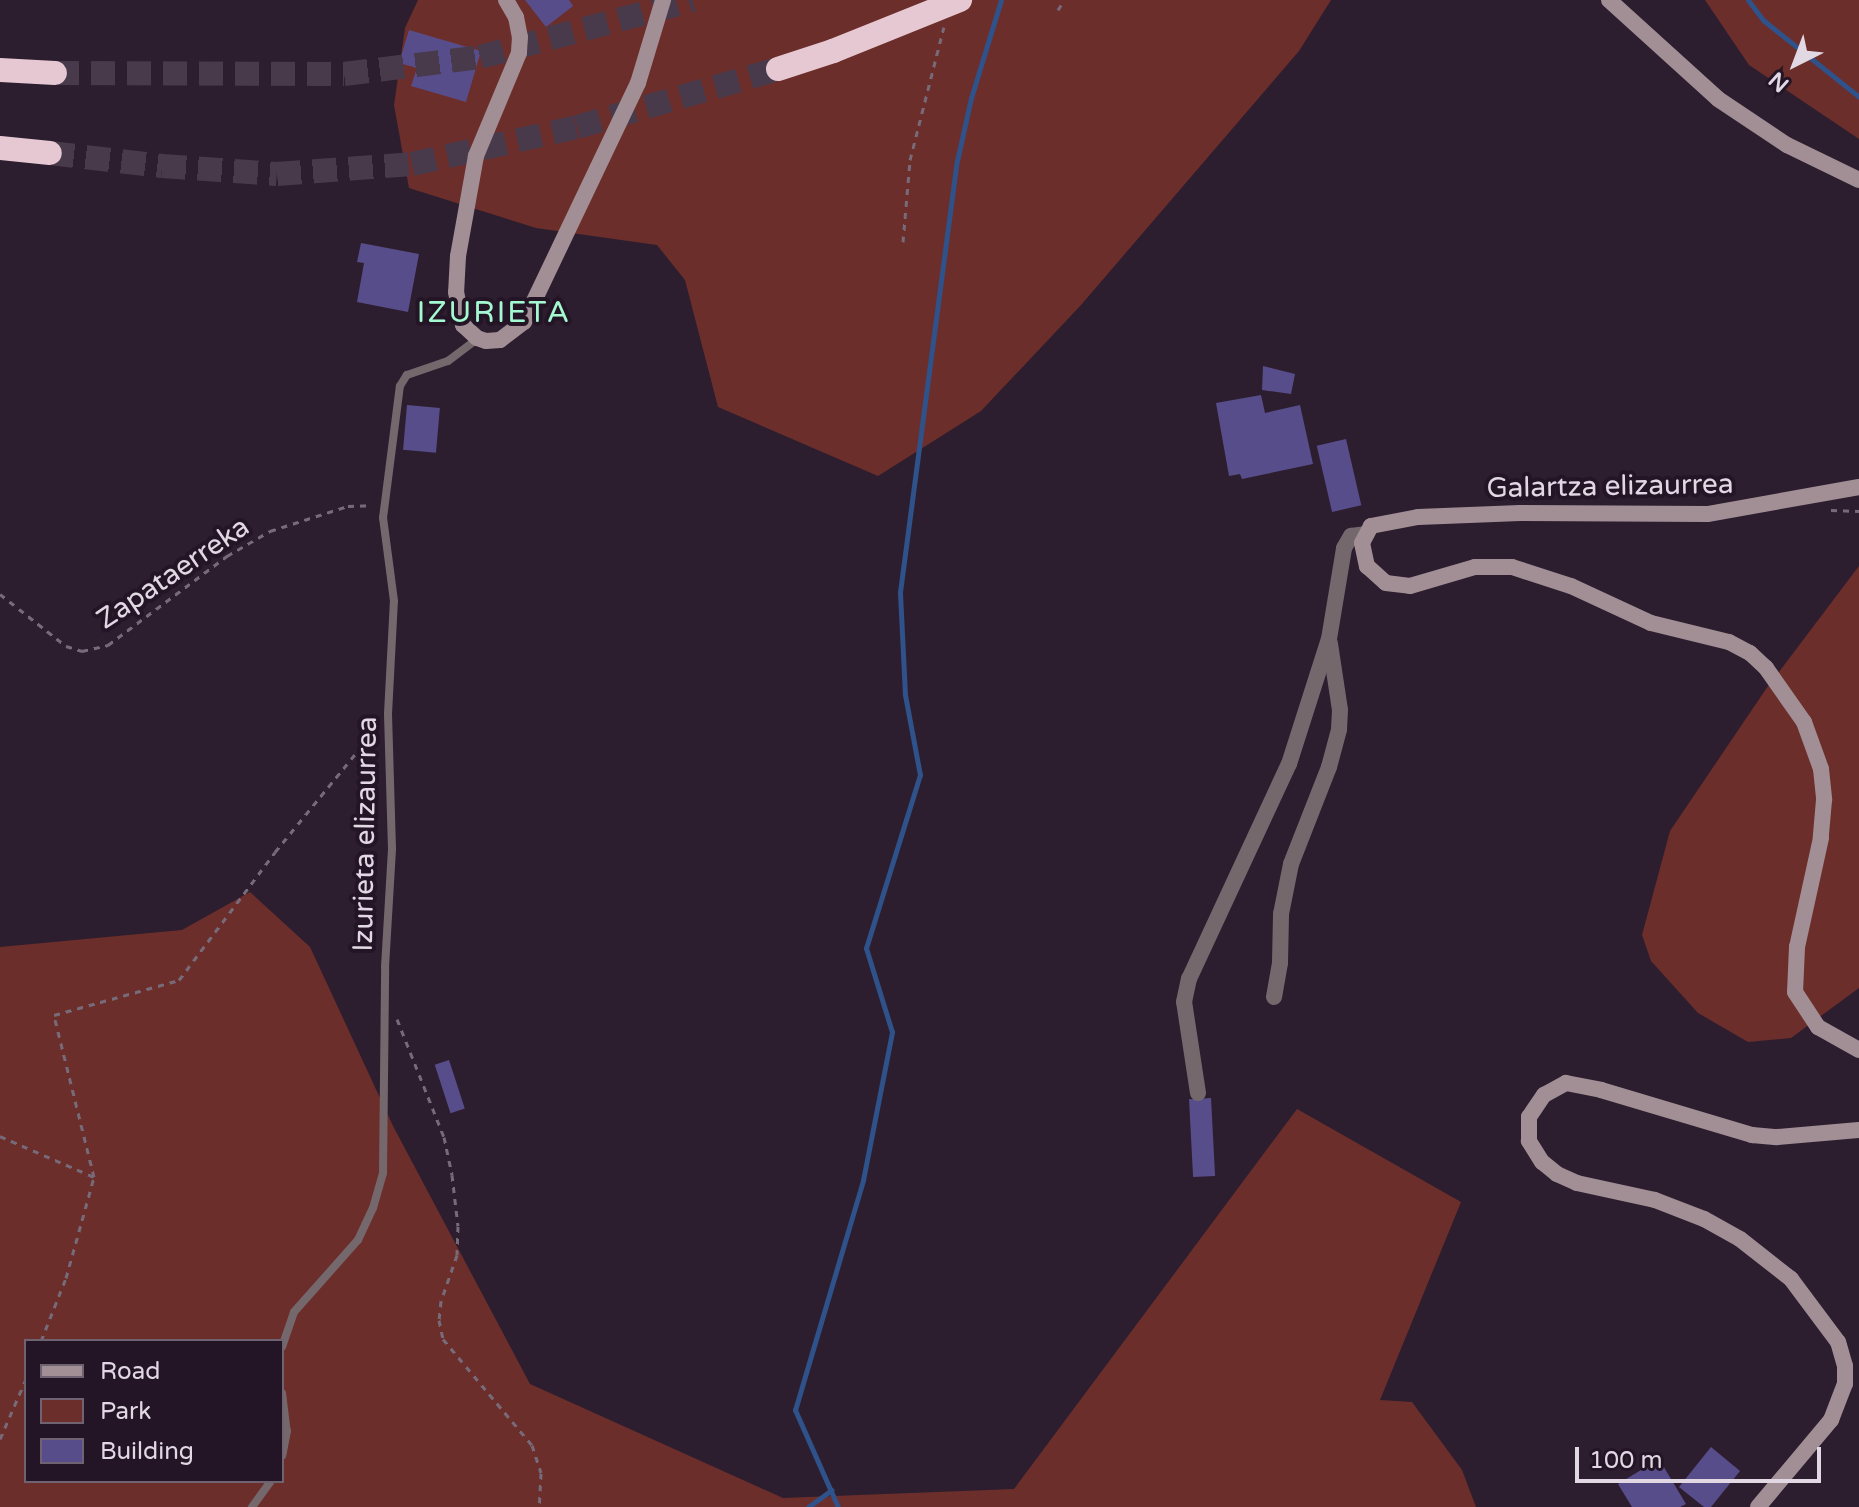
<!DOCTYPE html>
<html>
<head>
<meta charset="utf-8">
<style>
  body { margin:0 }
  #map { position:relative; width:1859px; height:1507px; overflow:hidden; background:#2d1e2f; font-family:"Varela Round",sans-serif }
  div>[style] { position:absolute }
  .green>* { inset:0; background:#6c2e2b }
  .stream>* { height:5px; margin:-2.5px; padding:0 2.5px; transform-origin:2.5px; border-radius:2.5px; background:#2e5289 }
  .building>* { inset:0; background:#584d8b; transform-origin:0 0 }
  .highway-tunnel>* { height:24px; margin-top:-12px; transform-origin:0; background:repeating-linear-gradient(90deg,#483a4a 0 24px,transparent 0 36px) }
  .path>* { height:3px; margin-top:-1.5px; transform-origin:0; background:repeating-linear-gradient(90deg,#776a79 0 6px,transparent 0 12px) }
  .lane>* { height:8px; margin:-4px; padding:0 4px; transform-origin:4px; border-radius:4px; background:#75686d }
  .street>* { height:16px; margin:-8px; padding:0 8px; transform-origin:8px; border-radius:8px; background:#75686d }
  .secondary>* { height:16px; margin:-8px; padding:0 8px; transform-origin:8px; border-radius:8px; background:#a28f96 }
  .highway>* { height:24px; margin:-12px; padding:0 12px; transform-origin:12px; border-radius:12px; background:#e6c8d3 }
  .highway-bridge>* { height:24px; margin:-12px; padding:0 12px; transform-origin:12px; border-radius:12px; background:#e6c8d3 }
  span { translate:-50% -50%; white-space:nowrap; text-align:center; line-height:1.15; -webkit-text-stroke:8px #231525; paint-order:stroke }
  .street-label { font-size:28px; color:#e2d8e4 }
  .neighbourhood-label { font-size:30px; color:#a4f9d1; letter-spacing:2px }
  .legend { position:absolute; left:24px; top:1339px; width:260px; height:144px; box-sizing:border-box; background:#231525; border:2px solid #6f6371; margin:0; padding:10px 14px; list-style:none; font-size:24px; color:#e2d8e4 }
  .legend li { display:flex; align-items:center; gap:16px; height:40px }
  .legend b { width:40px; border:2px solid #6f6371 }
  .north { position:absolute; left:1755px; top:24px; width:80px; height:80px; -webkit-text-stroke:6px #231525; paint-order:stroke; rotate:222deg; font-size:22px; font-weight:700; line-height:32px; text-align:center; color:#e2d8e4 }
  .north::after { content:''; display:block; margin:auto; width:28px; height:36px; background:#e2d8e4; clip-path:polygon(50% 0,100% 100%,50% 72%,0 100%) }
  .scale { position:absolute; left:1575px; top:1447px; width:246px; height:36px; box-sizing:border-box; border:4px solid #e2d8e4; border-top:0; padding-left:10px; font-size:24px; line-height:28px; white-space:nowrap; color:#e2d8e4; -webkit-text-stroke:6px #231525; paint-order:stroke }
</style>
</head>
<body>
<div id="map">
  <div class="green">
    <div style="clip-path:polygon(418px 0,1331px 0,1299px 51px,1081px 305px,981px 411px,878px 476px,718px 407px,685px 280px,657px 245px,536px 228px,409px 188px,394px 105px,405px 28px)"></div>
    <div style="clip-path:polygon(1705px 0,1859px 0,1859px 139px,1749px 65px)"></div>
    <div style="clip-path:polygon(1859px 566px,1859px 988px,1791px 1038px,1748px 1042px,1698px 1013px,1651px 961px,1642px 935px,1670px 831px,1766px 689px)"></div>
    <div style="clip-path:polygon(evenodd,250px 892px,310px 947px,393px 1126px,530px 1384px,783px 1498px,1014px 1489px,1297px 1109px,1461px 1202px,1380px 1400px,1412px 1402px,1462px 1470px,1476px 1507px,0 1507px,0 947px,182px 930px,250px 892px,26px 1341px,282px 1341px,282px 1481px,26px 1481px,26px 1341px)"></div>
  </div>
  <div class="stream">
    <div style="left:1748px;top:0;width:25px;rotate:53deg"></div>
    <div style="left:1763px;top:20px;width:123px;rotate:38.7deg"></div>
    <div style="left:808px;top:1507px;width:29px;rotate:-36deg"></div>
    <div style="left:838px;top:1507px;width:106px;rotate:-113.9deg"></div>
    <div style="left:795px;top:1410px;width:240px;rotate:-73.5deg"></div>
    <div style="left:863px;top:1180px;width:151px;rotate:-78.9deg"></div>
    <div style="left:892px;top:1032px;width:88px;rotate:-107.2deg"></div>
    <div style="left:866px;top:948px;width:181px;rotate:-72.7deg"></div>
    <div style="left:920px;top:775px;width:81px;rotate:-100.6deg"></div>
    <div style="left:905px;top:695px;width:103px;rotate:-92.8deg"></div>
    <div style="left:900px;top:592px;width:435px;rotate:-82.5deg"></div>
    <div style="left:957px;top:161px;width:65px;rotate:-77.5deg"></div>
    <div style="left:971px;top:98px;width:102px;rotate:-73deg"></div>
  </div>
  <div class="building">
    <div style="clip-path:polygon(525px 0,569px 0,573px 6px,546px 27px)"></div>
    <div style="clip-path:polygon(409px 30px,481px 51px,466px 102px,411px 86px,417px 68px,399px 63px)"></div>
    <div style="clip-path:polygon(361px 243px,419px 254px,408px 312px,357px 302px,364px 263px,357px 262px)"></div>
    <div style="clip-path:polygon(1263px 366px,1295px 374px,1291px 394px,1262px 390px)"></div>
    <div style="clip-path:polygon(1261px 395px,1265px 413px,1300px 405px,1313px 464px,1242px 479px,1240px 474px,1229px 476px,1216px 403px)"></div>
    <div style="left:407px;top:405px;width:33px;height:45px;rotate:5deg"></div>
    <div style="left:1346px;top:439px;width:68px;height:30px;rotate:77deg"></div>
    <div style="left:449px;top:1060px;width:51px;height:15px;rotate:72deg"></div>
    <div style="left:1211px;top:1098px;width:78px;height:22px;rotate:87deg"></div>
    <div style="clip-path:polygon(1711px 1447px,1740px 1471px,1711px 1507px,1704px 1507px,1679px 1487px)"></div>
    <div style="clip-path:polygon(1659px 1459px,1686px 1504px,1680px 1507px,1632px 1507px,1618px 1484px)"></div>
  </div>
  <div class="highway-tunnel">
    <div style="left:55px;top:73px;width:289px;rotate:0.2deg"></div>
    <div style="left:344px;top:74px;width:137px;rotate:-7.1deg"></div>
    <div style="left:480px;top:57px;width:220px;rotate:-15deg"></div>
    <div style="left:50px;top:153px;width:113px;rotate:6.6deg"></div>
    <div style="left:162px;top:166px;width:115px;rotate:4deg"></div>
    <div style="left:277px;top:174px;width:135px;rotate:-4.2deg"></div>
    <div style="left:412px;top:164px;width:169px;rotate:-12.6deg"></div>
    <div style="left:577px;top:127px;width:209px;rotate:-16.1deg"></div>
  </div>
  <div class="path">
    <div style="left:1058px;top:10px;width:12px;rotate:-59deg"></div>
    <div style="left:903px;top:242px;width:82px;rotate:-85.1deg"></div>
    <div style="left:910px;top:160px;width:137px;rotate:-75.7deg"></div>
    <div style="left:1831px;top:510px;width:28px;rotate:2deg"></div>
    <div style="left:0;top:594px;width:84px;rotate:38.2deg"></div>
    <div style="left:66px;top:646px;width:17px;rotate:17deg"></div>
    <div style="left:82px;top:651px;width:27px;rotate:-13deg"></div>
    <div style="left:108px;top:645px;width:149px;rotate:-36.8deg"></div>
    <div style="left:227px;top:556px;width:50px;rotate:-30.2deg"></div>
    <div style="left:270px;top:531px;width:82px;rotate:-17.8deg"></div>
    <div style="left:348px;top:506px;width:24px;rotate:-2deg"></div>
    <div style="left:397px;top:1019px;width:127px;rotate:68.3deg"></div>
    <div style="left:444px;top:1137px;width:39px;rotate:78deg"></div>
    <div style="left:452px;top:1175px;width:51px;rotate:83.3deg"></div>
    <div style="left:458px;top:1226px;width:29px;rotate:92deg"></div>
    <div style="left:457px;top:1255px;width:49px;rotate:109.2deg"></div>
    <div style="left:441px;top:1301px;width:19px;rotate:96deg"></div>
    <div style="left:439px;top:1320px;width:19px;rotate:78deg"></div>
    <div style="left:443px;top:1339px;width:138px;rotate:50deg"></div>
    <div style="left:532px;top:1445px;width:29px;rotate:72deg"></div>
    <div style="left:541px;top:1473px;width:34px;rotate:93deg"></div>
    <div style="left:0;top:1136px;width:103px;rotate:23.6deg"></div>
    <div style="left:41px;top:1341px;width:68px;rotate:-68.4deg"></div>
    <div style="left:66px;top:1278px;width:105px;rotate:-74.5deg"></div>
    <div style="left:94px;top:1177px;width:167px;rotate:-103.9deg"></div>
    <div style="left:54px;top:1015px;width:130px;rotate:-15.6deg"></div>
    <div style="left:179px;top:980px;width:160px;rotate:-53.1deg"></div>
    <div style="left:275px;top:852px;width:158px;rotate:-50.7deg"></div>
    <div style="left:0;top:1439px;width:65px;rotate:-66.6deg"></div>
  </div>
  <div class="lane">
    <div style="left:282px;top:1347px;width:37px;rotate:-71deg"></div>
    <div style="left:294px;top:1312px;width:96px;rotate:-48.4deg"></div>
    <div style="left:358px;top:1240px;width:35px;rotate:-65deg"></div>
    <div style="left:373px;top:1208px;width:36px;rotate:-74deg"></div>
    <div style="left:383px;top:1173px;width:206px;rotate:-89.4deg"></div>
    <div style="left:385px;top:967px;width:118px;rotate:-86.6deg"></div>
    <div style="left:392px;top:849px;width:135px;rotate:-91.7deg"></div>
    <div style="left:388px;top:714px;width:113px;rotate:-87deg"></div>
    <div style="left:394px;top:601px;width:84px;rotate:-97.5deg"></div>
    <div style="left:383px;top:518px;width:133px;rotate:-82.7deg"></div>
    <div style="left:400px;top:386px;width:13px;rotate:-58deg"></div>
    <div style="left:407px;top:375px;width:43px;rotate:-18.9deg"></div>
    <div style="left:448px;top:361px;width:36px;rotate:-37deg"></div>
    <div style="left:282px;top:1393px;width:38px;rotate:83deg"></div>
    <div style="left:287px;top:1431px;width:25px;rotate:101deg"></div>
    <div style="left:252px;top:1507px;width:32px;rotate:-54deg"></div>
  </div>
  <div class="street">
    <div style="left:1274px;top:997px;width:35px;rotate:-80deg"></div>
    <div style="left:1280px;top:963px;width:49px;rotate:-88.8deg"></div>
    <div style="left:1281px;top:914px;width:51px;rotate:-78.7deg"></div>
    <div style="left:1291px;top:864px;width:104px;rotate:-68.6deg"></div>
    <div style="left:1329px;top:767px;width:39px;rotate:-75deg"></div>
    <div style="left:1339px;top:729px;width:19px;rotate:-87deg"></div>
    <div style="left:1340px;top:710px;width:67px;rotate:-98.6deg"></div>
    <div style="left:1198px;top:1093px;width:92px;rotate:-98.7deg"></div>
    <div style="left:1184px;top:1002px;width:24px;rotate:-78deg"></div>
    <div style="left:1189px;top:979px;width:237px;rotate:-65.1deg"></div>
    <div style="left:1289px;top:764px;width:131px;rotate:-72.3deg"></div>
    <div style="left:1329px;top:639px;width:92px;rotate:-80.6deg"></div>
    <div style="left:1344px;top:548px;width:14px;rotate:-60deg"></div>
    <div style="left:1351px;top:536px;width:14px;rotate:-8deg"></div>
  </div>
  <div class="secondary">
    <div style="left:506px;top:0;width:20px;rotate:60deg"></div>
    <div style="left:516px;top:17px;width:20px;rotate:79deg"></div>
    <div style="left:520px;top:37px;width:16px;rotate:94deg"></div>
    <div style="left:519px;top:53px;width:112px;rotate:112.7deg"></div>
    <div style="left:476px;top:156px;width:102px;rotate:100.2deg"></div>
    <div style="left:458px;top:256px;width:36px;rotate:93deg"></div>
    <div style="left:456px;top:292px;width:34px;rotate:78deg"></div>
    <div style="left:463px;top:325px;width:19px;rotate:43deg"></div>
    <div style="left:477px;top:338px;width:9px;rotate:18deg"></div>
    <div style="left:486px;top:341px;width:14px;rotate:-4deg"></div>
    <div style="left:500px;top:340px;width:30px;rotate:-37deg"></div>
    <div style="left:524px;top:322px;width:265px;rotate:-64.5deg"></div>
    <div style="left:638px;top:83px;width:87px;rotate:-73.2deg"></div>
    <div style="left:1609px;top:0;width:147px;rotate:42.2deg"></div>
    <div style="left:1718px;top:99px;width:83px;rotate:33.7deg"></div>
    <div style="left:1787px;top:145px;width:80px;rotate:25.9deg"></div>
    <div style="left:1859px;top:487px;width:154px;rotate:169.9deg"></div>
    <div style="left:1707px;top:514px;width:187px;rotate:-179.7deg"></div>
    <div style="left:1520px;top:513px;width:102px;rotate:177.8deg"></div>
    <div style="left:1418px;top:517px;width:48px;rotate:169.2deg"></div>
    <div style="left:1371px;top:526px;width:19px;rotate:118deg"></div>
    <div style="left:1362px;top:543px;width:24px;rotate:78deg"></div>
    <div style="left:1367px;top:566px;width:25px;rotate:42deg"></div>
    <div style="left:1386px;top:583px;width:24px;rotate:7deg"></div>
    <div style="left:1410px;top:586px;width:68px;rotate:-16.3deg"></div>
    <div style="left:1475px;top:567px;width:37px"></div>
    <div style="left:1512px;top:567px;width:62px;rotate:17.9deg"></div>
    <div style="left:1571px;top:586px;width:88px;rotate:24.8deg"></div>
    <div style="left:1651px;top:623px;width:80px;rotate:13.7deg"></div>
    <div style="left:1729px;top:642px;width:24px;rotate:28deg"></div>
    <div style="left:1750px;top:653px;width:22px;rotate:43deg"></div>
    <div style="left:1766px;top:668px;width:66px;rotate:54.9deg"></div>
    <div style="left:1804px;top:722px;width:50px;rotate:70.1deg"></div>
    <div style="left:1821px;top:769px;width:31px;rotate:84deg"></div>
    <div style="left:1824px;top:800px;width:38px;rotate:95deg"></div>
    <div style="left:1821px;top:838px;width:112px;rotate:102.4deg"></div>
    <div style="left:1797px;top:947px;width:45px;rotate:92.5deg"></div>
    <div style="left:1795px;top:992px;width:42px;rotate:56.7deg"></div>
    <div style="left:1818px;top:1027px;width:47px;rotate:29.3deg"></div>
    <div style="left:1758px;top:1507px;width:114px;rotate:-50deg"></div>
    <div style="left:1831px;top:1420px;width:39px;rotate:-69deg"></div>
    <div style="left:1845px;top:1384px;width:18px;rotate:-90deg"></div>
    <div style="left:1845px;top:1366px;width:25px;rotate:-106deg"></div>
    <div style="left:1838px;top:1342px;width:79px;rotate:-126.7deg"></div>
    <div style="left:1791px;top:1279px;width:65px;rotate:-141.9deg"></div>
    <div style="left:1740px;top:1239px;width:41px;rotate:-150.9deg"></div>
    <div style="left:1704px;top:1219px;width:53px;rotate:-158.8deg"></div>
    <div style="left:1655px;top:1200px;width:80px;rotate:-167.7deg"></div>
    <div style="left:1577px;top:1183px;width:22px;rotate:-156deg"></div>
    <div style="left:1557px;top:1174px;width:19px;rotate:-141deg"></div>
    <div style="left:1542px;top:1162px;width:25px;rotate:-122deg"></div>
    <div style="left:1529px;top:1141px;width:24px;rotate:-90deg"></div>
    <div style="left:1529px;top:1117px;width:27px;rotate:-56deg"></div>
    <div style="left:1544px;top:1095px;width:25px;rotate:-29deg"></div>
    <div style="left:1566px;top:1083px;width:36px;rotate:11deg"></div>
    <div style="left:1601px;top:1090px;width:158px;rotate:16.6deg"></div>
    <div style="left:1752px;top:1135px;width:25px;rotate:5deg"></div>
    <div style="left:1777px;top:1137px;width:82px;rotate:-4.9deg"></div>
  </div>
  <div class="highway">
    <div style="left:778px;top:69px;width:58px;rotate:-18.1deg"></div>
    <div style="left:0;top:70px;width:55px;rotate:3.1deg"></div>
    <div style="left:0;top:148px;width:50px;rotate:5.7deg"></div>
  </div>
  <div class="highway-bridge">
    <div style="left:833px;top:51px;width:137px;rotate:-21.9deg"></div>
  </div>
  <div class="street-label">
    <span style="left:1610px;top:486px;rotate:-1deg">Galartza elizaurrea</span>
    <span style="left:173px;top:573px;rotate:-34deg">Zapataerreka</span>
    <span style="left:365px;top:834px;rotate:-89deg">Izurieta elizaurrea</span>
  </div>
  <div class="neighbourhood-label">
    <span style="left:494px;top:313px">IZURIETA</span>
  </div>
  <ul class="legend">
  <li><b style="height:10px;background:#a28f96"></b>Road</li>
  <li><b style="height:22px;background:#6c2e2b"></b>Park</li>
  <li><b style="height:22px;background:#584d8b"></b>Building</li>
  </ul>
  <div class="north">N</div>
  <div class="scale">100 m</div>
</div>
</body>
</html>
